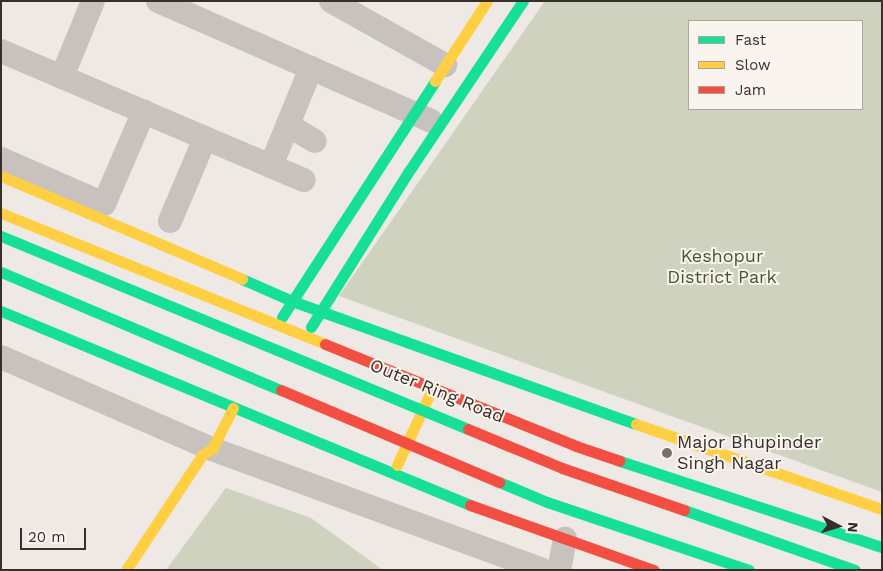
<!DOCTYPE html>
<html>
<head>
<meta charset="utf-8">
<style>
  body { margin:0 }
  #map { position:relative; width:883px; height:571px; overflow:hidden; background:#eee9e4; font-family:"Work Sans",sans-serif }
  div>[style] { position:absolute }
  .green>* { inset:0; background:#cfd2bf }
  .street>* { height:24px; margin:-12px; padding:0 12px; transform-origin:12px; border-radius:12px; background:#c7c2bd }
  .fast>* { height:11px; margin:-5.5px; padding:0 5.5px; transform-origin:5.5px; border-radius:5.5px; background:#16e098 }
  .slow>* { height:11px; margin:-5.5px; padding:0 5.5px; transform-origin:5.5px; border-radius:5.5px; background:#ffcf43 }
  .jam>* { height:11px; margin:-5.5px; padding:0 5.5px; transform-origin:5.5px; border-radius:5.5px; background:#f24e42 }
  .fast-bridge>* { height:11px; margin:-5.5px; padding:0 5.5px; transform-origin:5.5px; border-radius:5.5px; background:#16e098 }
  .jam-bridge>* { height:11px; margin:-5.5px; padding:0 5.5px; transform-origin:5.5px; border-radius:5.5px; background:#f24e42 }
  .dots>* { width:14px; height:14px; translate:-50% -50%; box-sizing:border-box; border:2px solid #f9f4ed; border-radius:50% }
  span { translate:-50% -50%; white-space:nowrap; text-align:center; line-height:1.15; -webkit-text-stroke:4px #f9f4ed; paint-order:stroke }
  .park-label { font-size:18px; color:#475530 }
  .street-label { font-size:18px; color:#382f2b }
  .poi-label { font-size:18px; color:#382f2b }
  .left { translate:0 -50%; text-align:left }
  .frame { position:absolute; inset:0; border:2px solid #382f2b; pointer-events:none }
  .legend { position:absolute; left:688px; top:20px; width:175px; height:90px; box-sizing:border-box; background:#f9f4ed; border:1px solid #aca59f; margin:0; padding:6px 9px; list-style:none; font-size:15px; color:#382f2b }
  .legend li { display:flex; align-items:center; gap:10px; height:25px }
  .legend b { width:25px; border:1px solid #aca59f }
  .north { position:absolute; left:813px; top:501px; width:50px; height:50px; -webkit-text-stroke:4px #f9f4ed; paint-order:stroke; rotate:95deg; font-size:14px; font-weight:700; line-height:20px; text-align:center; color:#382f2b }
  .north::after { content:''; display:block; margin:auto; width:18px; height:22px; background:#382f2b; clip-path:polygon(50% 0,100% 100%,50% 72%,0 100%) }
  .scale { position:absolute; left:20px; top:528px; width:66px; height:22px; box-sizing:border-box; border:2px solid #382f2b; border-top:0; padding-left:6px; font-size:15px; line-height:18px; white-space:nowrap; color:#382f2b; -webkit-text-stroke:4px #f9f4ed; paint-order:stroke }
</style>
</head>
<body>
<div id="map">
  <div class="green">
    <div style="clip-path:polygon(evenodd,545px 1px,882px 1px,882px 492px,339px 296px,545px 1px,689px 21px,862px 21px,862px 109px,689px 109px,689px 21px)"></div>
    <div style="clip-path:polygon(226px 488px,311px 518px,383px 570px,166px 570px)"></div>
  </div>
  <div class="street">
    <div style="left:158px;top:1px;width:298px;rotate:23.7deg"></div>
    <div style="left:331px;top:1px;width:131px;rotate:29.3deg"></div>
    <div style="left:1px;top:51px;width:329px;rotate:23.1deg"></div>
    <div style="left:62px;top:77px;width:82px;rotate:-67.8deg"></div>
    <div style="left:288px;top:125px;width:31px;rotate:31deg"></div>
    <div style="left:1px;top:159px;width:112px;rotate:23.6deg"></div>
    <div style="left:104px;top:204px;width:101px;rotate:-66.7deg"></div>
    <div style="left:271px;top:166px;width:106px;rotate:-67.8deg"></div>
    <div style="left:170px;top:221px;width:90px;rotate:-67.1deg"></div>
    <div style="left:1px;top:357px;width:230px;rotate:23.6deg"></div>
    <div style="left:212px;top:449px;width:351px;rotate:20.1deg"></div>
    <div style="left:559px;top:570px;width:32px;rotate:-79deg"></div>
  </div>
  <div class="fast">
    <div style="left:242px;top:279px;width:55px;rotate:23.7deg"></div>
    <div style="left:292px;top:301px;width:365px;rotate:19.7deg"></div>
    <div style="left:1px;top:311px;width:508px;rotate:22.47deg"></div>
    <div style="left:282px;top:317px;width:281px;rotate:-57deg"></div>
    <div style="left:311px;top:327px;width:184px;rotate:-57.9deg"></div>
    <div style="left:409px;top:171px;width:205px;rotate:-56.2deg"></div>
    <div style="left:620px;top:461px;width:276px;rotate:18.2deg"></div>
  </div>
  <div class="slow">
    <div style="left:435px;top:81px;width:95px;rotate:-57deg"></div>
    <div style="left:1px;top:176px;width:262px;rotate:23.1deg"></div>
    <div style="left:1px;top:213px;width:349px;rotate:22deg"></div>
    <div style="left:636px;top:424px;width:260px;rotate:19.1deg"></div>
    <div style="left:397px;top:465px;width:84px;rotate:-65.3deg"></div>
    <div style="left:126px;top:570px;width:138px;rotate:-56.5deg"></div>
    <div style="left:202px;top:455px;width:12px;rotate:-31deg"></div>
    <div style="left:212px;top:449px;width:46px;rotate:-62.9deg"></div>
  </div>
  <div class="jam">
    <div style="left:325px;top:344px;width:271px;rotate:22.1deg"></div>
    <div style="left:576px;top:446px;width:46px;rotate:18.8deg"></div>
    <div style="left:470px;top:505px;width:195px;rotate:19.5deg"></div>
  </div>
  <div class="fast-bridge">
    <div style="left:1px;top:236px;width:505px;rotate:22.45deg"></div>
    <div style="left:1px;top:272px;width:304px;rotate:22.9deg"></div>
    <div style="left:499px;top:482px;width:52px;rotate:22.6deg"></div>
    <div style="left:547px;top:502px;width:213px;rotate:18.6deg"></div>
    <div style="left:684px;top:510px;width:181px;rotate:19.3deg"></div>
  </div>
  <div class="jam-bridge">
    <div style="left:281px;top:390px;width:237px;rotate:22.9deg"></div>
    <div style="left:468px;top:429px;width:102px;rotate:22.5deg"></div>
    <div style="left:562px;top:468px;width:129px;rotate:19deg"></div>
  </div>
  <div class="dots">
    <div style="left:667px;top:453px;background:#78706c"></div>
  </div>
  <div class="park-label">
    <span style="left:722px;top:267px">Keshopur<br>District Park</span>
  </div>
  <div class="street-label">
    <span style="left:437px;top:391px;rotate:22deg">Outer Ring Road</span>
  </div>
  <div class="poi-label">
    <span class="left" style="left:677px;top:453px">Major Bhupinder<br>Singh Nagar</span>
  </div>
  <div class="frame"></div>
  <ul class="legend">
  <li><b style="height:6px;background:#16e098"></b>Fast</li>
  <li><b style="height:6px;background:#ffcf43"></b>Slow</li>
  <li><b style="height:6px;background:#f24e42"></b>Jam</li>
  </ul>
  <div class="north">N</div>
  <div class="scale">20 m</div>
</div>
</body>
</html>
